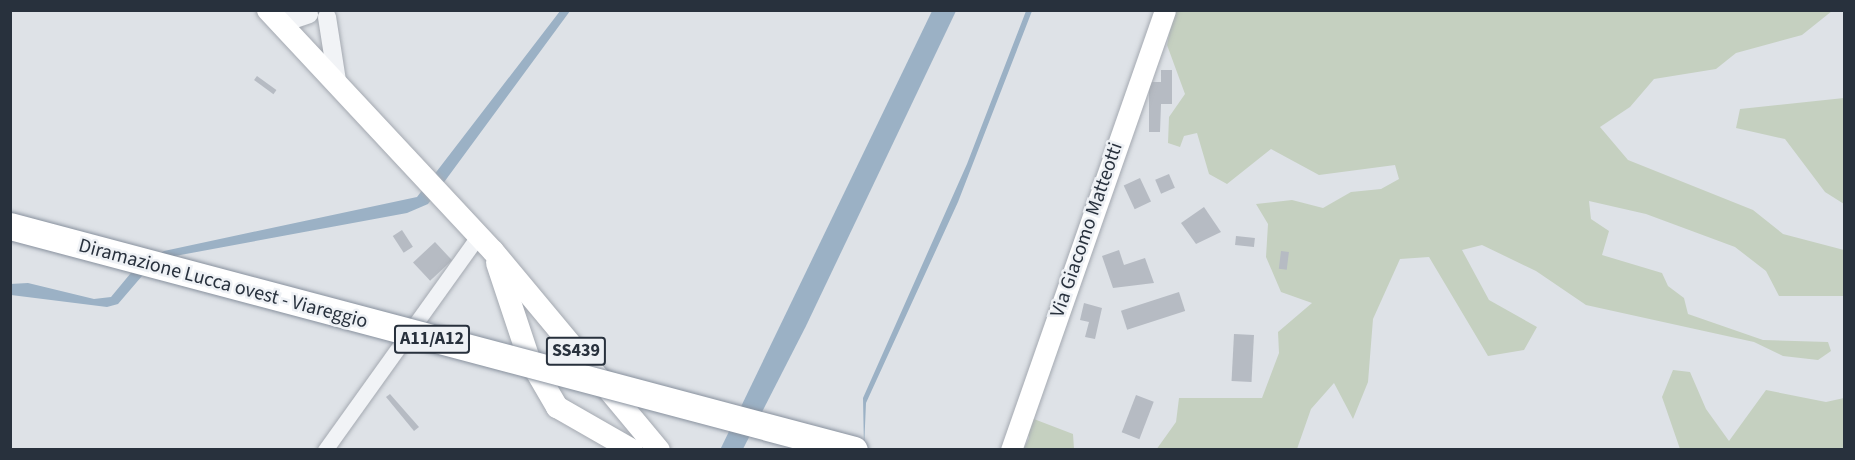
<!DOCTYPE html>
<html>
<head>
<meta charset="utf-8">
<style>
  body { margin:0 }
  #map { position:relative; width:1855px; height:460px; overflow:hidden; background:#dee2e7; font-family:"Source Sans 3",sans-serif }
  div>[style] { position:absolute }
  .green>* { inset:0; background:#c5d0c0 }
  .water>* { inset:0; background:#9bb1c5 }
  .building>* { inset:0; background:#b6bbc3; transform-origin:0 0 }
  .roads { filter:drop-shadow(0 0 2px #a4a9b1) drop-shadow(0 0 2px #a4a9b1) }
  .minor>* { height:15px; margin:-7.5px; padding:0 7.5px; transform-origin:7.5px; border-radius:7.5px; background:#f1f3f6 }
  .tertiary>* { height:18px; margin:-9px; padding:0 9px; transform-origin:9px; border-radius:9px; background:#f1f3f6 }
  .secondary>* { height:21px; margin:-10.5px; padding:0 10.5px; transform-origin:10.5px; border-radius:10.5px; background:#fff }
  .primary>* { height:22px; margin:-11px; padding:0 11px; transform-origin:11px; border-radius:11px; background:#fff }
  .bridges { filter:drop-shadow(0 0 2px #87909d) drop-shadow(0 0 2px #87909d) }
  .motorway-bridge>* { height:27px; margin:-13.5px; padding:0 13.5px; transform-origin:13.5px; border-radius:13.5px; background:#fff }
  span { translate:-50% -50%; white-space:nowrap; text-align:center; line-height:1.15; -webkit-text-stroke:5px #eef1f5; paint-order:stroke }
  .shield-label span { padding:2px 4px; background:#eef1f5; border:2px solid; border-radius:4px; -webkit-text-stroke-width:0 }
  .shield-label { font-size:18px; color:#28313d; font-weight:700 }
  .street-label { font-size:20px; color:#28313d }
  .frame { position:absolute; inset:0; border:12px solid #28313d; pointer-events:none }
</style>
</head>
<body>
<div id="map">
  <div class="green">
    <div style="clip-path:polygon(1174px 11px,1832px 11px,1802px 35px,1736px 53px,1716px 69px,1654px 79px,1630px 107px,1600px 127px,1628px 160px,1753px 210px,1783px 234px,1844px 250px,1844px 296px,1779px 296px,1766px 271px,1735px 247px,1646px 214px,1589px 201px,1591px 219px,1609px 231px,1602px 255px,1662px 273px,1668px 286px,1684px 298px,1688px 314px,1763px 340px,1828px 342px,1831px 351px,1818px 360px,1783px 356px,1754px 342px,1586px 305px,1536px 271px,1482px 245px,1462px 250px,1489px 300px,1537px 327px,1524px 350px,1488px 356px,1429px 257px,1400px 259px,1373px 319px,1368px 382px,1353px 419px,1334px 383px,1311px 409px,1297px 449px,1156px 450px,1176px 422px,1179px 398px,1262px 398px,1279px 353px,1278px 332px,1312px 303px,1281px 292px,1266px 257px,1268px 224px,1256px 204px,1292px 200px,1323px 208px,1351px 192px,1381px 189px,1399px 179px,1395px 165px,1319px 175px,1271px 149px,1227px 184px,1209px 174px,1197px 133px,1184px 136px,1180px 147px,1168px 143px,1169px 117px,1185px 94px,1167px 45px)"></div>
    <div style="clip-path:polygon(1844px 98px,1844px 204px,1825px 192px,1785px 139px,1736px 128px,1740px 109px)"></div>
    <div style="clip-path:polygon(1673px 370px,1690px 372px,1706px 409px,1729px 441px,1766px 390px,1826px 402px,1844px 398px,1844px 449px,1680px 449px,1662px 397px)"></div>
    <div style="clip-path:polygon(1026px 416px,1073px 434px,1074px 449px,1023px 450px,1029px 438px)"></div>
  </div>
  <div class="water">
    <div style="clip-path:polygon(560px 11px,570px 11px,428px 204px,407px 213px,175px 256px,142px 276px,118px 304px,107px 307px,11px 295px,10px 284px,28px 283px,94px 299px,111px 297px,135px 268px,164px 251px,417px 197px)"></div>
    <div style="clip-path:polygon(932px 11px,956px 11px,806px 326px,743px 449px,720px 450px)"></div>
    <div style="clip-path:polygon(1026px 11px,1032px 11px,958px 202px,866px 403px,864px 449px,863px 398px,967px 164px)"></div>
  </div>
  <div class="building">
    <div style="clip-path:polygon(1161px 70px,1172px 70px,1172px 104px,1161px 104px,1160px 132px,1149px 132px,1149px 82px,1161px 82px)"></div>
    <div style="left:257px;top:76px;width:24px;height:5px;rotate:36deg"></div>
    <div style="left:1169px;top:174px;width:15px;height:15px;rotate:67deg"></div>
    <div style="left:1140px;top:178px;width:26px;height:18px;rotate:65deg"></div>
    <div style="clip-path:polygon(1204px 207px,1221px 232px,1196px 244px,1181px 223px)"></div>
    <div style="left:402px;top:230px;width:20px;height:11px;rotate:57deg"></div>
    <div style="left:1236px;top:236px;width:19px;height:9px;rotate:6deg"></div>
    <div style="left:435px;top:242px;width:25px;height:30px;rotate:47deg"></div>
    <div style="clip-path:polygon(1119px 250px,1124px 265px,1145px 258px,1154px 283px,1113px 288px,1102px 256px)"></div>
    <div style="left:1281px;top:251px;width:8px;height:18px;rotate:7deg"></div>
    <div style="left:1179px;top:292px;width:20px;height:61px;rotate:72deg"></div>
    <div style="clip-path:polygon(1084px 303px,1102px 308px,1095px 339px,1085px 337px,1089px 322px,1080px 320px)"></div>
    <div style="left:1234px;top:334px;width:20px;height:47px;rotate:3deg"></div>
    <div style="clip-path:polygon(390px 394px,419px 427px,414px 431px,386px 397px)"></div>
    <div style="left:1136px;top:395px;width:19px;height:40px;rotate:21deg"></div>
  </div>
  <div class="roads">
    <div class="minor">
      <div style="left:325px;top:450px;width:264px;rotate:-54.4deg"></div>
    </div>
    <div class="tertiary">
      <div style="left:272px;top:14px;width:21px;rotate:17deg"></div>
      <div style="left:292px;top:20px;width:18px;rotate:-19deg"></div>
      <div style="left:327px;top:17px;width:65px;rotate:81.1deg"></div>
    </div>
    <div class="secondary">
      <div style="left:1011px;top:450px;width:466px;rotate:-70.7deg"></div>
    </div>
    <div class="primary">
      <div style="left:268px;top:10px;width:330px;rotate:47deg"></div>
      <div style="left:493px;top:251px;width:259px;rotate:50.2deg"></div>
      <div style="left:497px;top:263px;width:101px;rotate:71.6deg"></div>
      <div style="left:529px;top:359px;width:56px;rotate:59.7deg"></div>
      <div style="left:557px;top:407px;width:86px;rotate:29.8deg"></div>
    </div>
  </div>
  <div class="bridges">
    <div class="motorway-bridge">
      <div style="left:10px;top:226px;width:873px;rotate:14.86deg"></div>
    </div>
  </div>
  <div class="shield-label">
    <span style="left:432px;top:339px">A11/A12</span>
    <span style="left:576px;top:351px">SS439</span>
  </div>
  <div class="street-label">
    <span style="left:1087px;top:230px;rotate:-71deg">Via Giacomo Matteotti</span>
    <span style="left:223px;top:284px;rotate:15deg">Diramazione Lucca ovest - Viareggio</span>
  </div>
  <div class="frame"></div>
</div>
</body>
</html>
